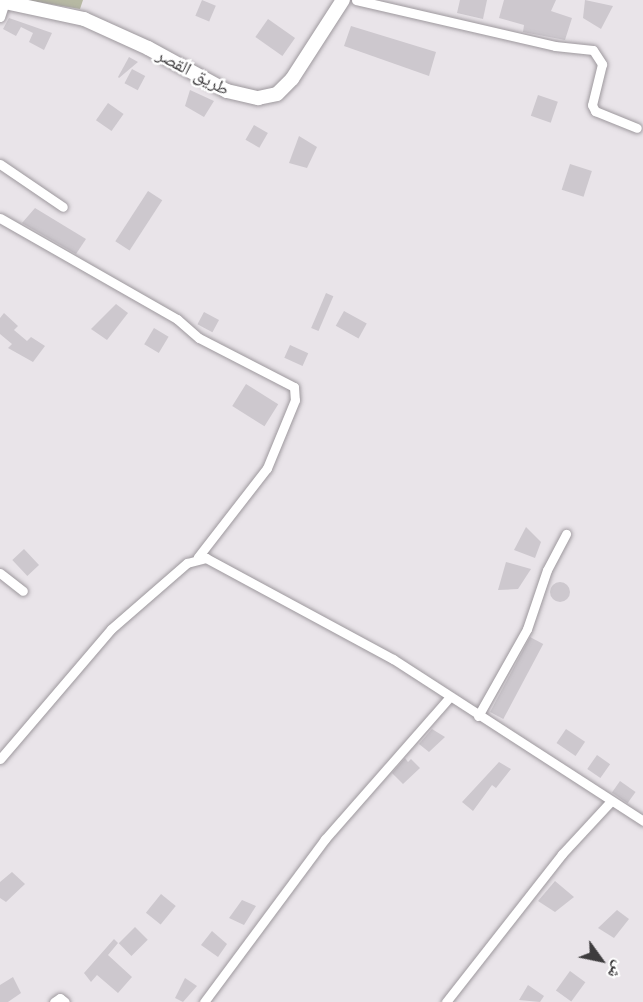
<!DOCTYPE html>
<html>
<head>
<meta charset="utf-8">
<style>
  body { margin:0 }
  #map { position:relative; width:643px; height:1002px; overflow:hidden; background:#e9e4e9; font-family:"Work Sans","Noto Naskh Arabic",sans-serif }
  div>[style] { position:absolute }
  .green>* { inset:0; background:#b7b9a3 }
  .building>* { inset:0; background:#cdc8ce; transform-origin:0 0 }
  .round { border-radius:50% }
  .roads { filter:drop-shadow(0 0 2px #9d989d) drop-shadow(0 0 2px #9d989d) }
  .street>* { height:9px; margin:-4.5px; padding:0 4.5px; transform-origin:4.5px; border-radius:4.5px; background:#fff }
  .secondary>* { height:14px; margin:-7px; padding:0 7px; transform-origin:7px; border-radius:7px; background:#fff }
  span { translate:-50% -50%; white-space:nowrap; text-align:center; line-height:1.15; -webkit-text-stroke:5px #fff; paint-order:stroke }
  .street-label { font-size:18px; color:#3e3c3e }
  .north { position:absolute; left:571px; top:930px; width:60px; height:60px; -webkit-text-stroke:4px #fff; paint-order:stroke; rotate:123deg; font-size:16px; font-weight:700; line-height:24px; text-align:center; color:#3e3c3e }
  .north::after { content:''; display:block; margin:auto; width:21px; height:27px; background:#3e3c3e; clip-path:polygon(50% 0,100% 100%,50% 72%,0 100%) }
</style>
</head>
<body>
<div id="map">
  <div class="green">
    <div style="clip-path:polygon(26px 0,83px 0,80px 9px)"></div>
  </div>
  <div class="building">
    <div style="left:202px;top:0;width:15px;height:17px;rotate:23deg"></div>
    <div style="clip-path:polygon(460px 0,487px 0,483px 19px,457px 13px)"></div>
    <div style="clip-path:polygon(504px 0,556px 0,551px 11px,572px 18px,565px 40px,523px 32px,524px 25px,499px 18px)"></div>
    <div style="clip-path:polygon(585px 0,613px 6px,601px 29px,583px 18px)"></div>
    <div style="clip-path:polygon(9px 18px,52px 33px,44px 50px,29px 42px,33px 33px,21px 27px,16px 36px,3px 29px)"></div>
    <div style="left:268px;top:19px;width:33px;height:22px;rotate:35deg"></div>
    <div style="clip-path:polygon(351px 26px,436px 52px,429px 76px,344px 46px)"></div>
    <div style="clip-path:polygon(129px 57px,138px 62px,119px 78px,118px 77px)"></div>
    <div style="left:132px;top:69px;width:15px;height:16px;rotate:28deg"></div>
    <div style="clip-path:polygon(190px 90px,214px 101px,204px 117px,185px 106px)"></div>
    <div style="left:538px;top:95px;width:21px;height:22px;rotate:19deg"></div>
    <div style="left:108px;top:103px;width:19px;height:21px;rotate:35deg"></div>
    <div style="left:254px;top:125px;width:16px;height:17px;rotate:30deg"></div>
    <div style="clip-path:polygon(299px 136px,317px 147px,307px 168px,289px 163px)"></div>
    <div style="left:570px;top:164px;width:23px;height:27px;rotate:18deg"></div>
    <div style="left:148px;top:191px;width:17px;height:60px;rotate:33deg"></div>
    <div style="clip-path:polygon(35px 208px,86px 239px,76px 254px,22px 223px)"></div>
    <div style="left:326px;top:293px;width:8px;height:38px;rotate:23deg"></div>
    <div style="clip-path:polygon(116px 304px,128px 313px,107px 340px,91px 329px)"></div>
    <div style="left:344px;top:311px;width:26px;height:17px;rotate:29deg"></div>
    <div style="left:204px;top:312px;width:17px;height:14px;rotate:28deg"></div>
    <div style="clip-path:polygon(4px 313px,18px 326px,14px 330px,27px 341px,31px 337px,45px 346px,33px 362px,8px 348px,12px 344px,0 334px,0 318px)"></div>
    <div style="left:154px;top:328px;width:17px;height:19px;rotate:31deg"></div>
    <div style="left:290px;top:345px;width:20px;height:14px;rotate:24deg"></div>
    <div style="left:246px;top:384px;width:38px;height:26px;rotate:32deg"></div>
    <div style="clip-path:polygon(526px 527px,541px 542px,535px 558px,514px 550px)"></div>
    <div style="left:24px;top:549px;width:22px;height:16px;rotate:47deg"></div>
    <div style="clip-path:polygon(506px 562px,531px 569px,518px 589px,498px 590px)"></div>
    <div class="round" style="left:550px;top:582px;width:20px;height:20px"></div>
    <div style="left:530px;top:637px;width:15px;height:85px;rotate:28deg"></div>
    <div style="clip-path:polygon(432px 729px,445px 737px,429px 752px,419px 744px)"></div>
    <div style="left:566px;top:729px;width:23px;height:17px;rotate:34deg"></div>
    <div style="left:597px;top:755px;width:16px;height:17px;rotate:35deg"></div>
    <div style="clip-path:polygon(405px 758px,408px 762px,411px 759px,420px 768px,403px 784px,392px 773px)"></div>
    <div style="clip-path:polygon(499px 762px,511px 769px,496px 788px,492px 785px,473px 811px,462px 802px)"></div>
    <div style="left:620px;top:781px;width:19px;height:14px;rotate:35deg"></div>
    <div style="clip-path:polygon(12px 872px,25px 884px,6px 902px,0 898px,0 882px)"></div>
    <div style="clip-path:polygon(555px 881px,574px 897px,555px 912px,538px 901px)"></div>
    <div style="left:161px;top:894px;width:19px;height:24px;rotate:39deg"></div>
    <div style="clip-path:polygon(242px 900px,256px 906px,244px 925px,229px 918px)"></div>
    <div style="clip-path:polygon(617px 910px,629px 919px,614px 938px,598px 928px)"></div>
    <div style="left:135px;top:927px;width:18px;height:23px;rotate:45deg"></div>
    <div style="clip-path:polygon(212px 931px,227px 944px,218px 957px,201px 945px)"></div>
    <div style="clip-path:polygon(114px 939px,118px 943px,108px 955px,132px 977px,118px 993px,97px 975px,91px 982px,84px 973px)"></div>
    <div style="left:570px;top:971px;width:19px;height:24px;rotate:36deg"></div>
    <div style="clip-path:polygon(13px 977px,21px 993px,8px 1002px,0 1002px,0 985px)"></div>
    <div style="clip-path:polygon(185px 978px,197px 986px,183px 1002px,175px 998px)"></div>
    <div style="clip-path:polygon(528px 985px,544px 996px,540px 1002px,519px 1000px)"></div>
  </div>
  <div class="roads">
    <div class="street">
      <div style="left:356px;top:0;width:204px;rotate:13deg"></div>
      <div style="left:555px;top:46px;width:38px;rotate:6deg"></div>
      <div style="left:593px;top:50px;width:17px;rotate:57deg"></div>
      <div style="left:602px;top:64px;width:42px;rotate:103.7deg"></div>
      <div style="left:592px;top:105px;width:7px;rotate:63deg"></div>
      <div style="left:595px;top:111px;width:45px;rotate:22deg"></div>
      <div style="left:0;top:17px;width:16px;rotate:-72deg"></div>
      <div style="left:0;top:164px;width:76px;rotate:34.3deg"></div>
      <div style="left:0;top:218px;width:204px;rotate:29.7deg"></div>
      <div style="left:177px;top:319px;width:29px;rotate:41deg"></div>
      <div style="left:199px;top:338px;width:107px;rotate:27.3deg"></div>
      <div style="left:294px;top:387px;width:13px;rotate:86deg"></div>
      <div style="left:295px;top:400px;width:74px;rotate:112.4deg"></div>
      <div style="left:267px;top:468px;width:113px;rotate:127.8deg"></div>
      <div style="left:0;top:573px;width:29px;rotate:38deg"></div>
      <div style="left:478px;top:716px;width:100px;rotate:-60.6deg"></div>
      <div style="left:527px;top:629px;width:62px;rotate:-71.3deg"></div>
      <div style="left:547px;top:570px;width:41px;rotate:-62.2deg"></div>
      <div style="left:0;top:759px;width:171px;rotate:-49.5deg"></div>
      <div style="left:111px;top:629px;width:101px;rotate:-41deg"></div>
      <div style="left:187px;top:563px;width:20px;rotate:-15deg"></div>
      <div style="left:206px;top:558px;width:213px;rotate:28.4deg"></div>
      <div style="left:393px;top:659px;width:298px;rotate:32.9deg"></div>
      <div style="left:54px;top:1002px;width:7px;rotate:-34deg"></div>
      <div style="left:60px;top:998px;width:6px;rotate:39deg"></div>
      <div style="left:204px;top:1002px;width:203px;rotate:-53.4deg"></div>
      <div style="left:325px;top:839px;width:188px;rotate:-48.7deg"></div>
      <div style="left:446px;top:1002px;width:188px;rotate:-51.9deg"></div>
      <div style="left:562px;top:854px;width:72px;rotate:-47.2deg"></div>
    </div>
    <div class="secondary">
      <div style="left:0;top:1px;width:86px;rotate:12.1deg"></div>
      <div style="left:84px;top:19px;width:70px;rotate:24.4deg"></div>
      <div style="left:148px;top:48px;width:90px;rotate:28.6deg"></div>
      <div style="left:227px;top:91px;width:32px;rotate:13deg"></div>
      <div style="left:258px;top:98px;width:19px;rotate:-12deg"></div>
      <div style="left:277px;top:94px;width:21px;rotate:-45deg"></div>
      <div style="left:292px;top:79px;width:94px;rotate:-57.2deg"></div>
    </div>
  </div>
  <div class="street-label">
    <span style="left:193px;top:72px;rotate:28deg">طريق القصر</span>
  </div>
  <div class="north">ش</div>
</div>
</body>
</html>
